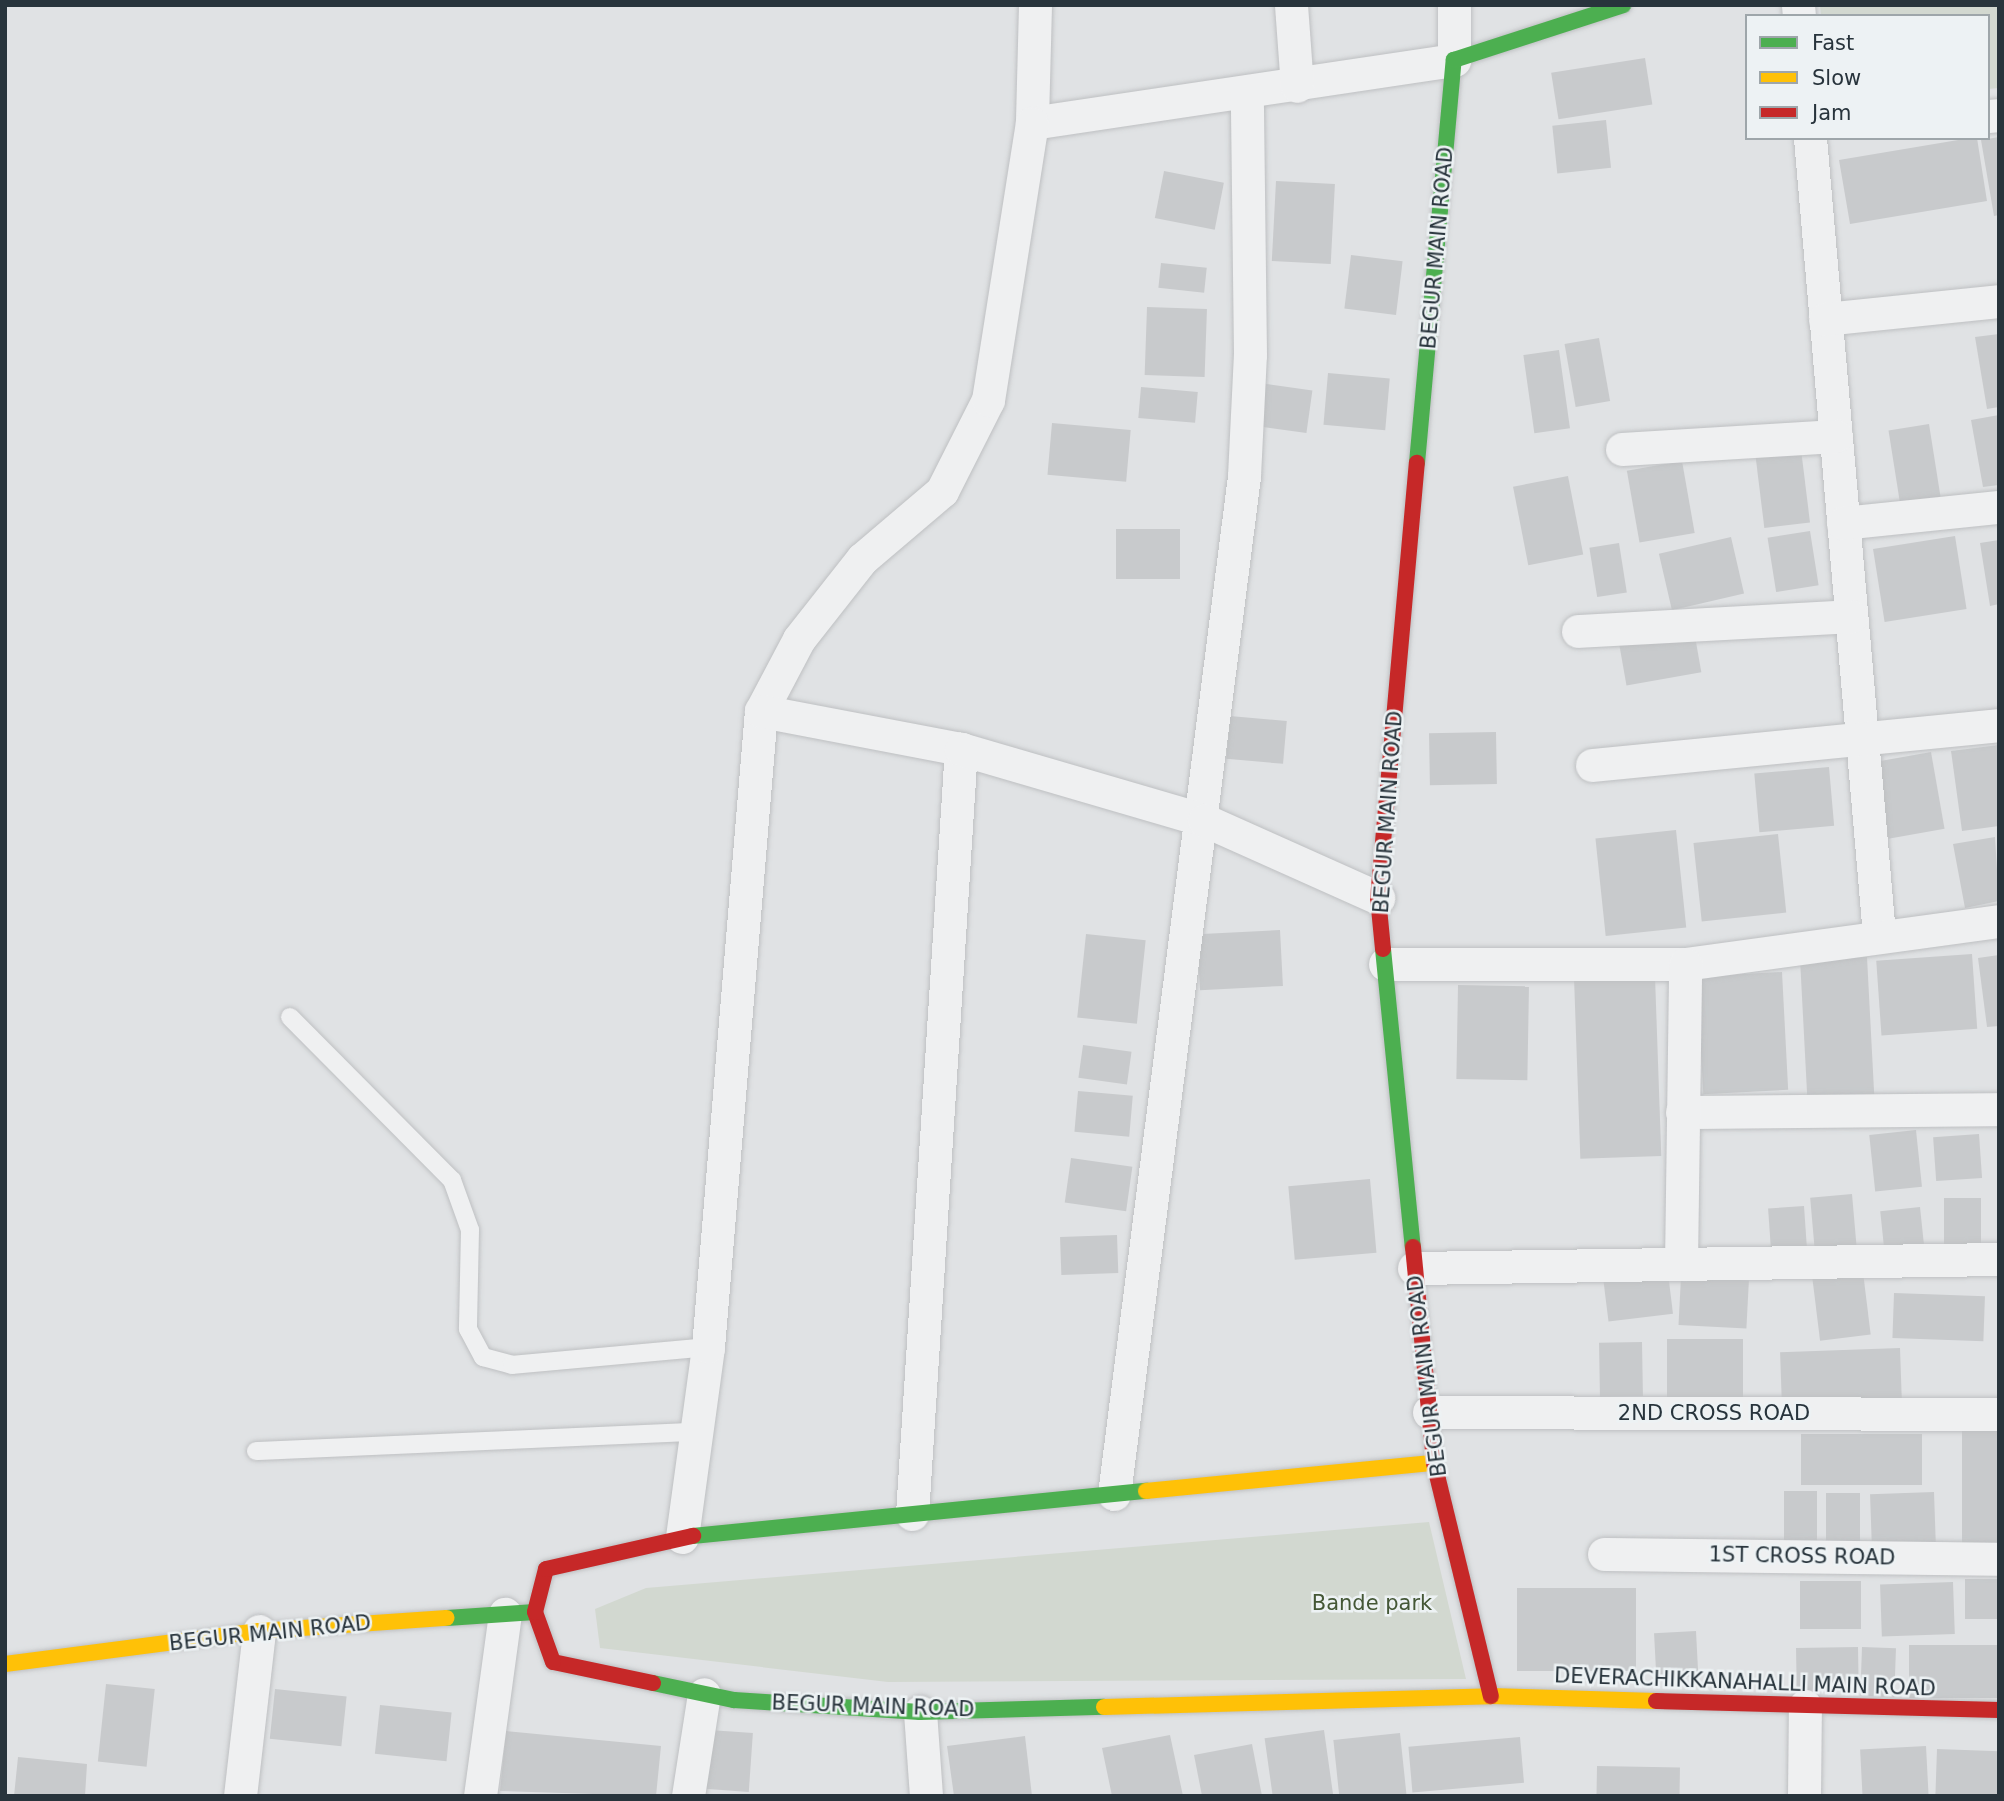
<!DOCTYPE html>
<html>
<head>
<meta charset="utf-8">
<style>
  body { margin:0 }
  #map { position:relative; width:2004px; height:1801px; overflow:hidden; background:#e0e2e4; font-family:"DejaVu Sans",sans-serif }
  div>[style] { position:absolute }
  .green>* { inset:0; background:#d2d8d0 }
  .building>* { inset:0; background:#c8cacc; transform-origin:0 0 }
  .roads { filter:drop-shadow(0 0 2px #bec0c2) drop-shadow(0 0 2px #bec0c2) }
  .lane>* { height:18px; margin:-9px; padding:0 9px; transform-origin:9px; border-radius:9px; background:#eff0f1 }
  .street>* { height:33px; margin:-16.5px; padding:0 16.5px; transform-origin:16.5px; border-radius:16.5px; background:#eff0f1 }
  .fast>* { height:16px; margin:-8px; padding:0 8px; transform-origin:8px; border-radius:8px; background:#4caf50 }
  .slow>* { height:16px; margin:-8px; padding:0 8px; transform-origin:8px; border-radius:8px; background:#ffc107 }
  .jam>* { height:16px; margin:-8px; padding:0 8px; transform-origin:8px; border-radius:8px; background:#c62828 }
  span { translate:-50% -50%; white-space:nowrap; text-align:center; line-height:1.15; -webkit-text-stroke:5px #edf2f4; paint-order:stroke }
  .street-label { font-size:21px; color:#28343c }
  .park-label { font-size:21px; color:#445736 }
  .frame { position:absolute; inset:0; border:7px solid #28343c; pointer-events:none }
  .legend { position:absolute; left:1745px; top:14px; width:245px; height:126px; box-sizing:border-box; background:#edf2f4; border:2px solid #9ea6aa; margin:0; padding:9px 12px; list-style:none; font-size:21px; color:#28343c }
  .legend li { display:flex; align-items:center; gap:14px; height:35px }
  .legend b { width:35px; border:2px solid #9ea6aa }
</style>
</head>
<body>
<div id="map">
  <div class="green">
    <div style="clip-path:polygon(1820px 5px,1999px 5px,1999px 88px,1988px 89px,1988px 16px,1821px 16px)"></div>
    <div style="clip-path:polygon(1429px 1522px,1466px 1679px,888px 1682px,600px 1648px,595px 1609px,646px 1588px)"></div>
  </div>
  <div class="building">
    <div style="left:1645px;top:58px;width:47px;height:95px;rotate:81deg"></div>
    <div style="left:1606px;top:120px;width:48px;height:54px;rotate:84deg"></div>
    <div style="clip-path:polygon(1999px 137px,1999px 215px,1994px 216px,1981px 140px)"></div>
    <div style="clip-path:polygon(1970px 138px,1977px 138px,1987px 201px,1850px 224px,1839px 160px)"></div>
    <div style="left:1164px;top:171px;width:61px;height:48px;rotate:11deg"></div>
    <div style="left:1276px;top:181px;width:59px;height:80px;rotate:3deg"></div>
    <div style="left:1351px;top:255px;width:52px;height:54px;rotate:7deg"></div>
    <div style="left:1161px;top:263px;width:46px;height:25px;rotate:6deg"></div>
    <div style="left:1147px;top:307px;width:60px;height:68px;rotate:2deg"></div>
    <div style="clip-path:polygon(1999px 334px,1999px 407px,1987px 409px,1975px 337px)"></div>
    <div style="left:1599px;top:338px;width:64px;height:35px;rotate:80deg"></div>
    <div style="left:1559px;top:350px;width:79px;height:36px;rotate:82deg"></div>
    <div style="left:1328px;top:373px;width:62px;height:52px;rotate:5deg"></div>
    <div style="left:1252px;top:382px;width:61px;height:43px;rotate:8deg"></div>
    <div style="left:1141px;top:387px;width:57px;height:31px;rotate:5deg"></div>
    <div style="clip-path:polygon(1999px 415px,1999px 485px,1983px 487px,1971px 420px)"></div>
    <div style="left:1052px;top:423px;width:79px;height:52px;rotate:5deg"></div>
    <div style="left:1929px;top:424px;width:77px;height:41px;rotate:81deg"></div>
    <div style="left:1800px;top:441px;width:82px;height:46px;rotate:83deg"></div>
    <div style="left:1682px;top:461px;width:73px;height:56px;rotate:80deg"></div>
    <div style="left:1568px;top:476px;width:80px;height:56px;rotate:79deg"></div>
    <div style="left:1116px;top:529px;width:64px;height:50px"></div>
    <div style="left:1810px;top:531px;width:55px;height:43px;rotate:81deg"></div>
    <div style="left:1955px;top:536px;width:74px;height:83px;rotate:81deg"></div>
    <div style="left:1731px;top:537px;width:58px;height:74px;rotate:77deg"></div>
    <div style="clip-path:polygon(1999px 540px,1999px 604px,1990px 606px,1980px 543px)"></div>
    <div style="left:1619px;top:543px;width:50px;height:30px;rotate:81deg"></div>
    <div style="left:1693px;top:625px;width:48px;height:76px;rotate:80deg"></div>
    <div style="left:1230px;top:716px;width:57px;height:43px;rotate:5deg"></div>
    <div style="left:1496px;top:732px;width:52px;height:67px;rotate:89deg"></div>
    <div style="clip-path:polygon(1999px 745px,1999px 826px,1962px 831px,1951px 751px)"></div>
    <div style="left:1931px;top:752px;width:78px;height:57px;rotate:80deg"></div>
    <div style="left:1829px;top:767px;width:59px;height:75px;rotate:85deg"></div>
    <div style="left:1676px;top:830px;width:98px;height:81px;rotate:84deg"></div>
    <div style="left:1778px;top:834px;width:79px;height:85px;rotate:84deg"></div>
    <div style="clip-path:polygon(1995px 837px,1999px 901px,1965px 908px,1953px 844px)"></div>
    <div style="left:1280px;top:930px;width:56px;height:83px;rotate:87deg"></div>
    <div style="left:1086px;top:934px;width:60px;height:84px;rotate:6deg"></div>
    <div style="left:1972px;top:954px;width:75px;height:96px;rotate:86deg"></div>
    <div style="clip-path:polygon(1999px 955px,1999px 1026px,1987px 1027px,1978px 958px)"></div>
    <div style="left:1867px;top:957px;width:140px;height:67px;rotate:87deg"></div>
    <div style="left:1782px;top:972px;width:118px;height:85px;rotate:87deg"></div>
    <div style="left:1655px;top:976px;width:180px;height:81px;rotate:88deg"></div>
    <div style="left:1458px;top:985px;width:71px;height:94px;rotate:1deg"></div>
    <div style="left:1083px;top:1045px;width:49px;height:33px;rotate:8deg"></div>
    <div style="left:1078px;top:1091px;width:55px;height:41px;rotate:5deg"></div>
    <div style="left:1916px;top:1130px;width:57px;height:47px;rotate:84deg"></div>
    <div style="left:1979px;top:1134px;width:44px;height:46px;rotate:86deg"></div>
    <div style="left:1071px;top:1158px;width:62px;height:45px;rotate:8deg"></div>
    <div style="left:1370px;top:1179px;width:74px;height:82px;rotate:85deg"></div>
    <div style="left:1852px;top:1194px;width:57px;height:42px;rotate:85deg"></div>
    <div style="left:1944px;top:1198px;width:37px;height:48px"></div>
    <div style="left:1804px;top:1206px;width:51px;height:36px;rotate:86deg"></div>
    <div style="left:1920px;top:1207px;width:45px;height:40px;rotate:84deg"></div>
    <div style="left:1117px;top:1235px;width:38px;height:57px;rotate:88deg"></div>
    <div style="left:1863px;top:1272px;width:63px;height:51px;rotate:83deg"></div>
    <div style="left:1668px;top:1273px;width:41px;height:65px;rotate:83deg"></div>
    <div style="left:1681px;top:1277px;width:68px;height:48px;rotate:3deg"></div>
    <div style="left:1894px;top:1293px;width:91px;height:45px;rotate:2deg"></div>
    <div style="left:1667px;top:1339px;width:76px;height:61px"></div>
    <div style="left:1642px;top:1342px;width:54px;height:43px;rotate:89deg"></div>
    <div style="left:1900px;top:1348px;width:59px;height:120px;rotate:88deg"></div>
    <div style="left:1999px;top:1430px;width:115px;height:37px;rotate:90deg"></div>
    <div style="left:1922px;top:1434px;width:51px;height:121px;rotate:90deg"></div>
    <div style="left:1784px;top:1491px;width:33px;height:55px"></div>
    <div style="left:1934px;top:1492px;width:55px;height:64px;rotate:88deg"></div>
    <div style="left:1826px;top:1493px;width:34px;height:56px"></div>
    <div style="left:1999px;top:1579px;width:40px;height:34px;rotate:90deg"></div>
    <div style="left:1861px;top:1581px;width:48px;height:61px;rotate:90deg"></div>
    <div style="left:1953px;top:1582px;width:52px;height:73px;rotate:88deg"></div>
    <div style="left:1517px;top:1588px;width:119px;height:83px"></div>
    <div style="left:1696px;top:1631px;width:45px;height:42px;rotate:87deg"></div>
    <div style="left:1909px;top:1645px;width:90px;height:53px"></div>
    <div style="left:1858px;top:1647px;width:42px;height:62px;rotate:89deg"></div>
    <div style="left:1862px;top:1647px;width:34px;height:49px;rotate:2deg"></div>
    <div style="left:106px;top:1684px;width:49px;height:78px;rotate:6deg"></div>
    <div style="left:275px;top:1689px;width:72px;height:50px;rotate:6deg"></div>
    <div style="left:380px;top:1705px;width:72px;height:49px;rotate:6deg"></div>
    <div style="left:709px;top:1730px;width:44px;height:59px;rotate:4deg"></div>
    <div style="left:1324px;top:1730px;width:67px;height:60px;rotate:82deg"></div>
    <div style="clip-path:polygon(506px 1731px,661px 1746px,656px 1796px,500px 1791px)"></div>
    <div style="left:1400px;top:1733px;width:63px;height:67px;rotate:84deg"></div>
    <div style="clip-path:polygon(1170px 1735px,1183px 1796px,1112px 1796px,1102px 1748px)"></div>
    <div style="clip-path:polygon(1025px 1736px,1032px 1796px,954px 1796px,947px 1746px)"></div>
    <div style="left:1520px;top:1737px;width:46px;height:112px;rotate:85deg"></div>
    <div style="clip-path:polygon(1252px 1744px,1262px 1796px,1202px 1796px,1194px 1755px)"></div>
    <div style="left:1926px;top:1746px;width:50px;height:66px;rotate:87deg"></div>
    <div style="left:1937px;top:1749px;width:62px;height:47px;rotate:2deg"></div>
    <div style="clip-path:polygon(18px 1757px,87px 1764px,85px 1796px,14px 1796px)"></div>
    <div style="left:1597px;top:1766px;width:83px;height:30px;rotate:1deg"></div>
  </div>
  <div class="roads">
    <div class="lane">
      <div style="left:290px;top:1017px;width:230px;rotate:45.2deg"></div>
      <div style="left:452px;top:1180px;width:53px;rotate:70.2deg"></div>
      <div style="left:470px;top:1230px;width:99px;rotate:91.2deg"></div>
      <div style="left:468px;top:1329px;width:32px;rotate:62deg"></div>
      <div style="left:483px;top:1357px;width:30px;rotate:15deg"></div>
      <div style="left:512px;top:1365px;width:197px;rotate:-5.2deg"></div>
      <div style="left:256px;top:1451px;width:442px;rotate:-2.5deg"></div>
    </div>
    <div class="street">
      <div style="left:1035px;top:5px;width:118px;rotate:91.5deg"></div>
      <div style="left:1032px;top:123px;width:427px;rotate:-8.5deg"></div>
      <div style="left:1454px;top:60px;width:55px;rotate:-90deg"></div>
      <div style="left:1291px;top:5px;width:81px;rotate:85.8deg"></div>
      <div style="left:1798px;top:5px;width:11px;rotate:85deg"></div>
      <div style="left:1988px;top:116px;width:11px;rotate:-5deg"></div>
      <div style="left:1810px;top:138px;width:799px;rotate:85.05deg"></div>
      <div style="left:1825px;top:319px;width:175px;rotate:-5.9deg"></div>
      <div style="left:1622px;top:449px;width:214px;rotate:-3.5deg"></div>
      <div style="left:1843px;top:523px;width:157px;rotate:-5.9deg"></div>
      <div style="left:1578px;top:631px;width:273px;rotate:-3.1deg"></div>
      <div style="left:761px;top:711px;width:81px;rotate:-62.2deg"></div>
      <div style="left:799px;top:639px;width:102px;rotate:-51.8deg"></div>
      <div style="left:862px;top:559px;width:105px;rotate:-40.4deg"></div>
      <div style="left:942px;top:491px;width:102px;rotate:-63.2deg"></div>
      <div style="left:988px;top:400px;width:280px;rotate:-81deg"></div>
      <div style="left:1592px;top:765px;width:409px;rotate:-5.6deg"></div>
      <div style="left:1385px;top:964px;width:300px"></div>
      <div style="left:1685px;top:964px;width:317px;rotate:-7.8deg"></div>
      <div style="left:1682px;top:1112px;width:317px;rotate:-0.5deg"></div>
      <div style="left:1681px;top:1264px;width:300px;rotate:-89.2deg"></div>
      <div style="left:1414px;top:1268px;width:585px;rotate:-0.88deg"></div>
      <div style="left:1429px;top:1412px;width:570px;rotate:0.2deg"></div>
      <div style="left:1114px;top:1494px;width:1026px;rotate:-82.72deg"></div>
      <div style="left:1244px;top:476px;width:121px;rotate:-87.2deg"></div>
      <div style="left:1250px;top:355px;width:262px;rotate:-90.7deg"></div>
      <div style="left:912px;top:1514px;width:767px;rotate:-86.34deg"></div>
      <div style="left:682px;top:1537px;width:192px;rotate:-82.2deg"></div>
      <div style="left:708px;top:1347px;width:638px;rotate:-85.24deg"></div>
      <div style="left:761px;top:711px;width:204px;rotate:10.8deg"></div>
      <div style="left:961px;top:749px;width:253px;rotate:16.3deg"></div>
      <div style="left:1204px;top:820px;width:191px;rotate:24.1deg"></div>
      <div style="left:1604px;top:1554px;width:395px;rotate:0.7deg"></div>
      <div style="left:920px;top:1712px;width:84px;rotate:85.9deg"></div>
      <div style="left:240px;top:1796px;width:166px;rotate:-83.4deg"></div>
      <div style="left:480px;top:1796px;width:184px;rotate:-82.2deg"></div>
      <div style="left:688px;top:1796px;width:103px;rotate:-81.1deg"></div>
      <div style="left:1804px;top:1796px;width:90px;rotate:-89.4deg"></div>
    </div>
    <div class="fast">
      <div style="left:1417px;top:463px;width:405px;rotate:-84.8deg"></div>
      <div style="left:1454px;top:60px;width:178px;rotate:-18deg"></div>
      <div style="left:1383px;top:949px;width:300px;rotate:84.3deg"></div>
      <div style="left:693px;top:1536px;width:455px;rotate:-5.7deg"></div>
      <div style="left:447px;top:1618px;width:88px;rotate:-3.9deg"></div>
      <div style="left:653px;top:1683px;width:83px;rotate:11.9deg"></div>
      <div style="left:734px;top:1700px;width:186px;rotate:3.7deg"></div>
      <div style="left:920px;top:1712px;width:184px;rotate:-1.6deg"></div>
    </div>
    <div class="slow">
      <div style="left:1146px;top:1491px;width:289px;rotate:-5.6deg"></div>
      <div style="left:5px;top:1664px;width:256px;rotate:-7.4deg"></div>
      <div style="left:259px;top:1631px;width:188px;rotate:-4deg"></div>
      <div style="left:1104px;top:1707px;width:387px;rotate:-1.6deg"></div>
      <div style="left:1491px;top:1696px;width:165px;rotate:1.7deg"></div>
    </div>
    <div class="jam">
      <div style="left:1383px;top:949px;width:51px;rotate:-95.6deg"></div>
      <div style="left:1378px;top:898px;width:437px;rotate:-84.9deg"></div>
      <div style="left:1413px;top:1247px;width:217px;rotate:84.4deg"></div>
      <div style="left:1434px;top:1463px;width:240px;rotate:76.3deg"></div>
      <div style="left:653px;top:1683px;width:102px;rotate:-168.1deg"></div>
      <div style="left:553px;top:1662px;width:53px;rotate:-109.8deg"></div>
      <div style="left:535px;top:1612px;width:44px;rotate:-75.7deg"></div>
      <div style="left:546px;top:1569px;width:151px;rotate:-12.7deg"></div>
      <div style="left:1656px;top:1701px;width:343px;rotate:1.5deg"></div>
    </div>
  </div>
  <div class="street-label">
    <span style="left:1437px;top:248px;rotate:-85deg">BEGUR MAIN ROAD</span>
    <span style="left:1388px;top:812px;rotate:-86deg">BEGUR MAIN ROAD</span>
    <span style="left:1427px;top:1376px;rotate:-97deg">BEGUR MAIN ROAD</span>
    <span style="left:1714px;top:1413px">2ND CROSS ROAD</span>
    <span style="left:1802px;top:1556px;rotate:1deg">1ST CROSS ROAD</span>
    <span style="left:270px;top:1633px;rotate:-6deg">BEGUR MAIN ROAD</span>
    <span style="left:1745px;top:1682px;rotate:2deg">DEVERACHIKKANAHALLI MAIN ROAD</span>
    <span style="left:873px;top:1706px;rotate:2deg">BEGUR MAIN ROAD</span>
  </div>
  <div class="park-label">
    <span style="left:1372px;top:1603px">Bande park</span>
  </div>
  <div class="frame"></div>
  <ul class="legend">
  <li><b style="height:9px;background:#4caf50"></b>Fast</li>
  <li><b style="height:9px;background:#ffc107"></b>Slow</li>
  <li><b style="height:9px;background:#c62828"></b>Jam</li>
  </ul>
</div>
</body>
</html>
